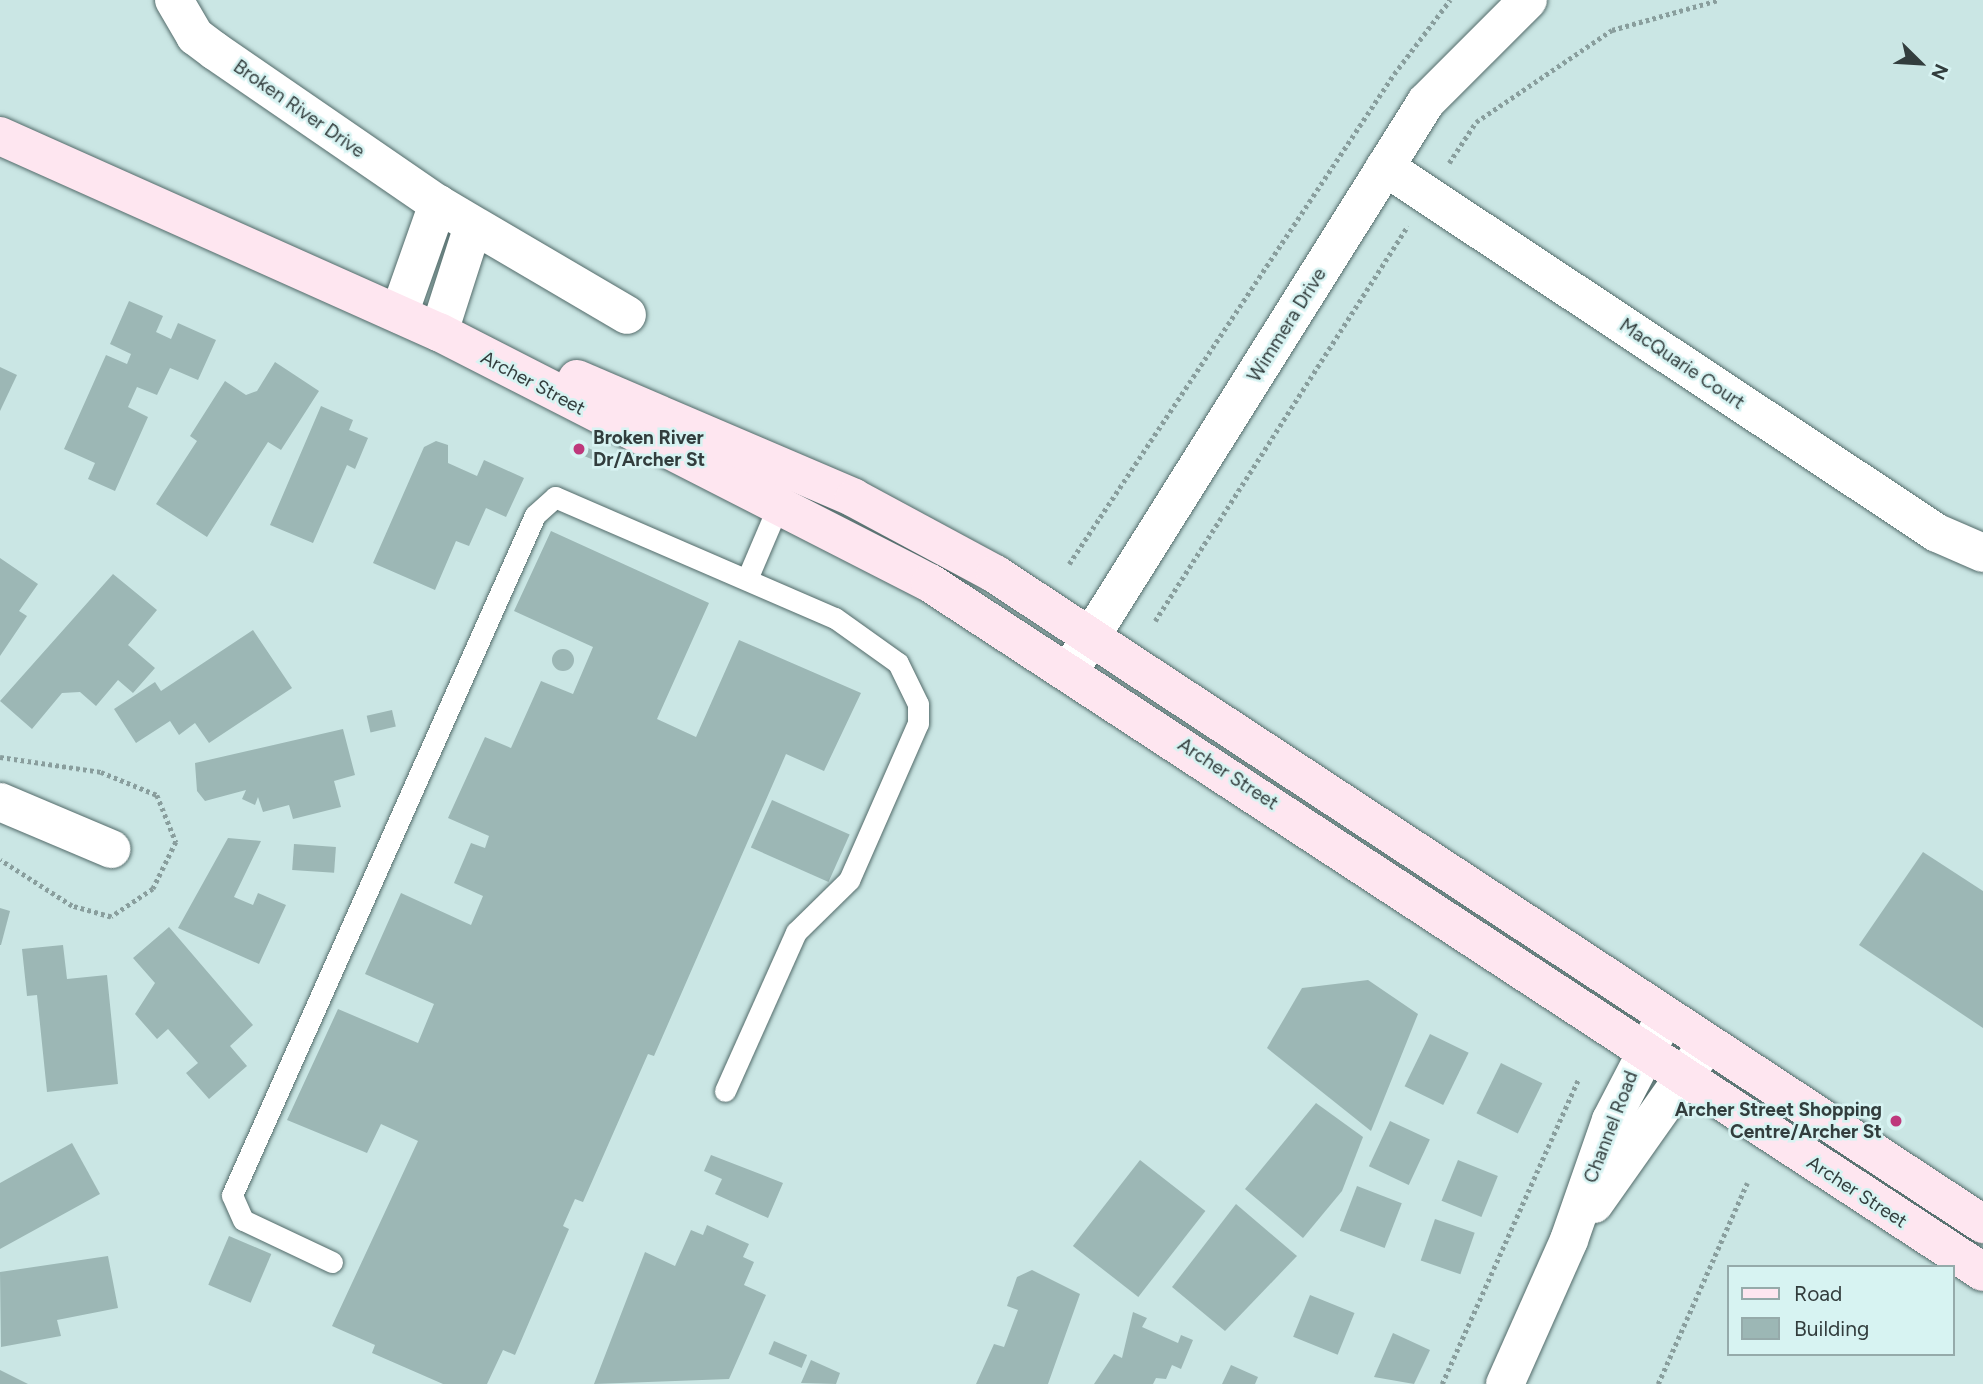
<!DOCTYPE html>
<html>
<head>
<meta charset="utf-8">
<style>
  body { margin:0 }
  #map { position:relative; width:1983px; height:1384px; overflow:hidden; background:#cae6e4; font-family:Figtree,sans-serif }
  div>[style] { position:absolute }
  .building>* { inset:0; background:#9cb7b5; transform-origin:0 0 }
  .round { border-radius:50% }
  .path>* { height:4.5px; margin-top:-2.25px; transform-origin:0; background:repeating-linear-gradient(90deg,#899e9d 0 3.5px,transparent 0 7px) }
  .roads { filter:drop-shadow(0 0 2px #536b6a) drop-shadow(0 0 2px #536b6a) }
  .service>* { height:21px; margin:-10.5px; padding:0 10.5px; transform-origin:10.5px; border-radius:10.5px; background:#fff }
  .minor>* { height:38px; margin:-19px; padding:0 19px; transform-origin:19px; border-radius:19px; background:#fff }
  .tertiary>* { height:38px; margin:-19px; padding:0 19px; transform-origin:19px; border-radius:19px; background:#fff }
  .secondary>* { height:38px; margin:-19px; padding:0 19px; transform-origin:19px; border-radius:19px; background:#fee6f0 }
  .dots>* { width:19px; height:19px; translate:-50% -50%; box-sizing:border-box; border:4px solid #d7f3f2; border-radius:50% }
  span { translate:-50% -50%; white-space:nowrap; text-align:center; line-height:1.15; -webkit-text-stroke:5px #d7f3f2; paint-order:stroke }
  .street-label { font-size:19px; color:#323d3d }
  .poi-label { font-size:19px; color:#323d3d; font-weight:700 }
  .left { translate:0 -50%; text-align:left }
  .right { translate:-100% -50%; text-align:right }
  .legend { position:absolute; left:1727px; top:1265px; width:228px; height:91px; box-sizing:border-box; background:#d7f3f2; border:2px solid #95aaaa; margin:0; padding:9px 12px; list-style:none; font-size:21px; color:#323d3d }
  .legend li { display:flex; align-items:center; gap:14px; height:35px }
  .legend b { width:35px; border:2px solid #95aaaa }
  .north { position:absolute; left:1885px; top:28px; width:70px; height:70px; -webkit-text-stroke:5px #d7f3f2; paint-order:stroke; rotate:114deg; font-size:19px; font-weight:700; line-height:28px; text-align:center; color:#323d3d }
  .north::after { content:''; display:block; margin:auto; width:24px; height:32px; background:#323d3d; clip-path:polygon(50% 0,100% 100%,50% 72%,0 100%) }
</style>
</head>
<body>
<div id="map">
  <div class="building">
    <div style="clip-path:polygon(129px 301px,163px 316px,156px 332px,171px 339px,178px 323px,216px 340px,198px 380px,170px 368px,157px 395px,137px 387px,128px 407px,148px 417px,115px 491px,88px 479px,95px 463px,64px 449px,106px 355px,127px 364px,131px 354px,110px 344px)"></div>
    <div style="clip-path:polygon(275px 362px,319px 391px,281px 450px,268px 442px,207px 537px,156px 504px,197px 441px,190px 436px,225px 381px,246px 395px,257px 391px)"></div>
    <div style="clip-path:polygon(0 367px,17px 375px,0 411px)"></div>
    <div style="clip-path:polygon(321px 406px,353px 420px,349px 430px,368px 438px,355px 469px,347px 465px,313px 543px,270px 525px)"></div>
    <div style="clip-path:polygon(436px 441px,448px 445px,448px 463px,477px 476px,484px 460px,524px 478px,506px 517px,486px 508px,469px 546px,456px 541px,435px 590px,373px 563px,424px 447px)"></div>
    <div style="left:588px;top:448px;width:18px;height:9px;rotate:22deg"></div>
    <div style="clip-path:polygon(551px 531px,709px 603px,657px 719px,696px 737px,739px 640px,861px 693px,824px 771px,786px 754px,654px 1056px,648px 1054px,583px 1202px,575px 1199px,563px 1226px,569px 1229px,515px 1355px,503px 1350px,487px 1384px,443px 1384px,372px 1353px,375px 1345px,332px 1326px,418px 1141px,381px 1124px,367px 1153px,287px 1120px,338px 1009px,418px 1043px,434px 1004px,365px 974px,401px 893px,471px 925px,483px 896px,454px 883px,471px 843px,485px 848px,489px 836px,448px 818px,485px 737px,511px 748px,541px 681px,573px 694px,593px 647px,514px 611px)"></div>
    <div style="clip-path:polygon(0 558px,38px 584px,19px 611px,27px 616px,0 656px)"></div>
    <div style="clip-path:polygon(113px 574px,157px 610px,128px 645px,155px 668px,133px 693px,118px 680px,96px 706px,80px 692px,62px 693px,32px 729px,0 701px)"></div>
    <div style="clip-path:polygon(253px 630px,292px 688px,209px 743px,195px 723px,179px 735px,170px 721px,136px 743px,114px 709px,155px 682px,161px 691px)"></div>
    <div class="round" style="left:552px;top:649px;width:22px;height:22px"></div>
    <div style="left:392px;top:710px;width:17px;height:26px;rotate:77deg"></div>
    <div style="clip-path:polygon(343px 729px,355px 775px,334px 781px,341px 807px,293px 819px,289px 805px,263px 812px,258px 797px,255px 805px,242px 799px,246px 790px,205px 801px,197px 791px,195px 763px)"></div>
    <div style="left:772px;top:800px;width:85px;height:52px;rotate:24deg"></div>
    <div style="clip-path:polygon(228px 838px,261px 841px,234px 897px,253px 905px,258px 893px,286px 905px,259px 964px,178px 928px)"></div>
    <div style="left:294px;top:844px;width:42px;height:26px;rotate:4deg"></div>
    <div style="clip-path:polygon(1923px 852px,1983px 891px,1983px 1028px,1859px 945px)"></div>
    <div style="clip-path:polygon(0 908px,10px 911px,1px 945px,0 945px)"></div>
    <div style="clip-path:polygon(169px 927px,253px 1025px,230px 1046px,247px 1066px,209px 1099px,186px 1073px,198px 1063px,168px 1029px,157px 1039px,135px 1014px,155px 983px,133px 958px)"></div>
    <div style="clip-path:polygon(63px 945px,67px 979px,107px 975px,118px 1084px,47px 1092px,37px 995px,27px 996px,22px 949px)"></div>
    <div style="clip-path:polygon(1368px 980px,1418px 1014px,1371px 1131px,1267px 1048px,1302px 988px)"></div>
    <div style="left:1430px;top:1034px;width:43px;height:58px;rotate:26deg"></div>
    <div style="left:1501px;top:1063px;width:46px;height:56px;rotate:26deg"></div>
    <div style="clip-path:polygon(1316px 1103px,1363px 1137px,1342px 1191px,1303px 1238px,1245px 1189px)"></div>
    <div style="left:1390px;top:1121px;width:44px;height:50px;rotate:25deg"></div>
    <div style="clip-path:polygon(72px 1143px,100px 1194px,0 1249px,0 1183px)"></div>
    <div style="clip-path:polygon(711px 1155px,783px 1183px,768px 1218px,715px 1194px,722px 1179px,704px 1171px)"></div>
    <div style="left:1140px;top:1160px;width:83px;height:109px;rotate:38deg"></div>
    <div style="left:1458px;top:1160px;width:43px;height:44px;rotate:22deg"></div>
    <div style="left:1357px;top:1186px;width:48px;height:48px;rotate:21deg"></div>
    <div style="clip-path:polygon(1236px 1204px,1297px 1256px,1225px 1331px,1172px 1287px)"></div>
    <div style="left:1435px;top:1219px;width:42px;height:44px;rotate:19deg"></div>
    <div style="clip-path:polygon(707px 1225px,749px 1244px,743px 1257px,754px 1262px,744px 1285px,766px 1295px,729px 1379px,594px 1384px,645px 1252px,675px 1266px,691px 1230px,703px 1235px)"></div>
    <div style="left:229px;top:1236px;width:46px;height:53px;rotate:23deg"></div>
    <div style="clip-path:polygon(108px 1256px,118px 1308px,57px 1320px,61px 1336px,1px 1347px,0 1272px)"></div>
    <div style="clip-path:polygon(1032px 1270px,1080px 1294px,1048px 1384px,976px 1384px,994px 1344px,1004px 1347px,1018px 1310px,1007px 1306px,1017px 1277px)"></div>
    <div style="left:1310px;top:1295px;width:48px;height:45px;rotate:22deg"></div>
    <div style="clip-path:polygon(1133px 1312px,1147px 1318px,1142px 1327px,1178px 1343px,1181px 1335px,1193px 1340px,1181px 1369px,1172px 1365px,1166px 1379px,1156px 1378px,1153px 1384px,1094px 1384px,1114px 1354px,1122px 1358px)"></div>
    <div style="clip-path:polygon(1393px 1333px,1430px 1350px,1414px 1384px,1374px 1377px)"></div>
    <div style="left:774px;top:1341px;width:36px;height:14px;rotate:23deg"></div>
    <div style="clip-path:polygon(811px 1360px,840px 1373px,836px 1384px,801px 1383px)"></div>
    <div style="clip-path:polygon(1231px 1365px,1258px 1377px,1255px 1384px,1222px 1384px)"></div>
    <div style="clip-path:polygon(0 1370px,28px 1384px,0 1384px)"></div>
  </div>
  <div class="path">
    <div style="left:1449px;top:163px;width:49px;rotate:-56.6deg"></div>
    <div style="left:1476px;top:122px;width:164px;rotate:-34.1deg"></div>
    <div style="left:1612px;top:30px;width:111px;rotate:-15.7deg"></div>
    <div style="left:1069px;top:564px;width:588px;rotate:-56.45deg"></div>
    <div style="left:1394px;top:74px;width:93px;rotate:-52.9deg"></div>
    <div style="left:1155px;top:621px;width:469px;rotate:-57.4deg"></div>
    <div style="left:0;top:757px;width:102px;rotate:8.4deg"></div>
    <div style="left:101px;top:772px;width:61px;rotate:22.3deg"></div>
    <div style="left:157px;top:795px;width:51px;rotate:68deg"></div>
    <div style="left:176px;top:842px;width:52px;rotate:116.1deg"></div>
    <div style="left:153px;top:889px;width:50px;rotate:146.3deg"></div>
    <div style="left:111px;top:917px;width:41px;rotate:-164.2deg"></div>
    <div style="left:72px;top:906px;width:85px;rotate:-147.4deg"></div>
    <div style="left:1442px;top:1384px;width:335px;rotate:-65.9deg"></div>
    <div style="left:1658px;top:1384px;width:220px;rotate:-66.1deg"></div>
  </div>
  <div class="roads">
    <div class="service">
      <div style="left:747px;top:579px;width:82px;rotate:-66.9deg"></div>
      <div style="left:332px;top:1262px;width:98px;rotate:-154.7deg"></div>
      <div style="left:243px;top:1220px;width:27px;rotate:-114deg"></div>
      <div style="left:232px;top:1195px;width:744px;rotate:-65.98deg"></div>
      <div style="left:535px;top:515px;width:27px;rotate:-42deg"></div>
      <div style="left:555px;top:497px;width:305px;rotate:23.4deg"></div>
      <div style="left:835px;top:618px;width:77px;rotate:35.5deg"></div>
      <div style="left:898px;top:663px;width:46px;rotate:64deg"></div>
      <div style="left:918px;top:704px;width:19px;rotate:90deg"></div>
      <div style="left:918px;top:723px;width:171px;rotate:113.7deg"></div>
      <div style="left:849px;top:880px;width:74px;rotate:135.5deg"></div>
      <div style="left:796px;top:932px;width:174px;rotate:114.1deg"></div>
    </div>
    <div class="minor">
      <div style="left:174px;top:0;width:42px;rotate:59.7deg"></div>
      <div style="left:195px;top:36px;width:25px;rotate:37deg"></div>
      <div style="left:215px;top:51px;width:270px;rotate:34.5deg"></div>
      <div style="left:438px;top:204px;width:219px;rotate:30.4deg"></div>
      <div style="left:1385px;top:167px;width:662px;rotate:33.55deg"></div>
      <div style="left:1937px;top:533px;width:50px;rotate:23.5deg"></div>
      <div style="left:399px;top:314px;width:117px;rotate:-70.5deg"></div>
      <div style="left:439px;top:332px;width:111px;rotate:-72.2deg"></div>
      <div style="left:1070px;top:670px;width:670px;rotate:-57.92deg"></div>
      <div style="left:1426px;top:102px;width:144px;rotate:-45deg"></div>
      <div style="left:0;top:802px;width:121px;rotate:22.9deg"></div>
    </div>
    <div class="tertiary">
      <div style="left:1594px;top:1204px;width:194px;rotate:-54.8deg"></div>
      <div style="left:1505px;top:1384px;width:158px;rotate:-66deg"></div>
      <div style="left:1569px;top:1240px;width:127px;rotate:-70.7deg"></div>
      <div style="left:1611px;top:1120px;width:115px;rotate:-62.5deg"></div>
    </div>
    <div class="secondary">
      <div style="left:0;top:136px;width:481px;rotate:24.1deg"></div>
      <div style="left:439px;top:332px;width:551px;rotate:27.08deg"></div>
      <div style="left:930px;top:583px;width:1258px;rotate:33.2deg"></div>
      <div style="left:577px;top:379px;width:301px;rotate:23.2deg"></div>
      <div style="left:854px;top:498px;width:160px;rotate:28.3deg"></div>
      <div style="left:995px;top:574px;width:1183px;rotate:33.34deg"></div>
    </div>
  </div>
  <div class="dots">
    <div style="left:579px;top:449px;background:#be397c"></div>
    <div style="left:1896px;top:1121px;background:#be397c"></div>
  </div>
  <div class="street-label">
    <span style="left:299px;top:109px;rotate:35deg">Broken River Drive</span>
    <span style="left:1287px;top:325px;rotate:-58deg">Wimmera Drive</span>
    <span style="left:1682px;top:364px;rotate:34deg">MacQuarie Court</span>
    <span style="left:533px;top:383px;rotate:28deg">Archer Street</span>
    <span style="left:1228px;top:774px;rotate:33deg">Archer Street</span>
    <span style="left:1611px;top:1127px;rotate:-69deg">Channel Road</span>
    <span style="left:1857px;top:1192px;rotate:33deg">Archer Street</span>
  </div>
  <div class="poi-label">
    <span class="left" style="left:593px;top:449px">Broken River<br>Dr/Archer St</span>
    <span class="right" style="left:1882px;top:1121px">Archer Street Shopping<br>Centre/Archer St</span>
  </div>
  <ul class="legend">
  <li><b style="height:9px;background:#fee6f0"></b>Road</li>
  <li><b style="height:19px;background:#9cb7b5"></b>Building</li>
  </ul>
  <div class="north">N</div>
</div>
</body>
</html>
